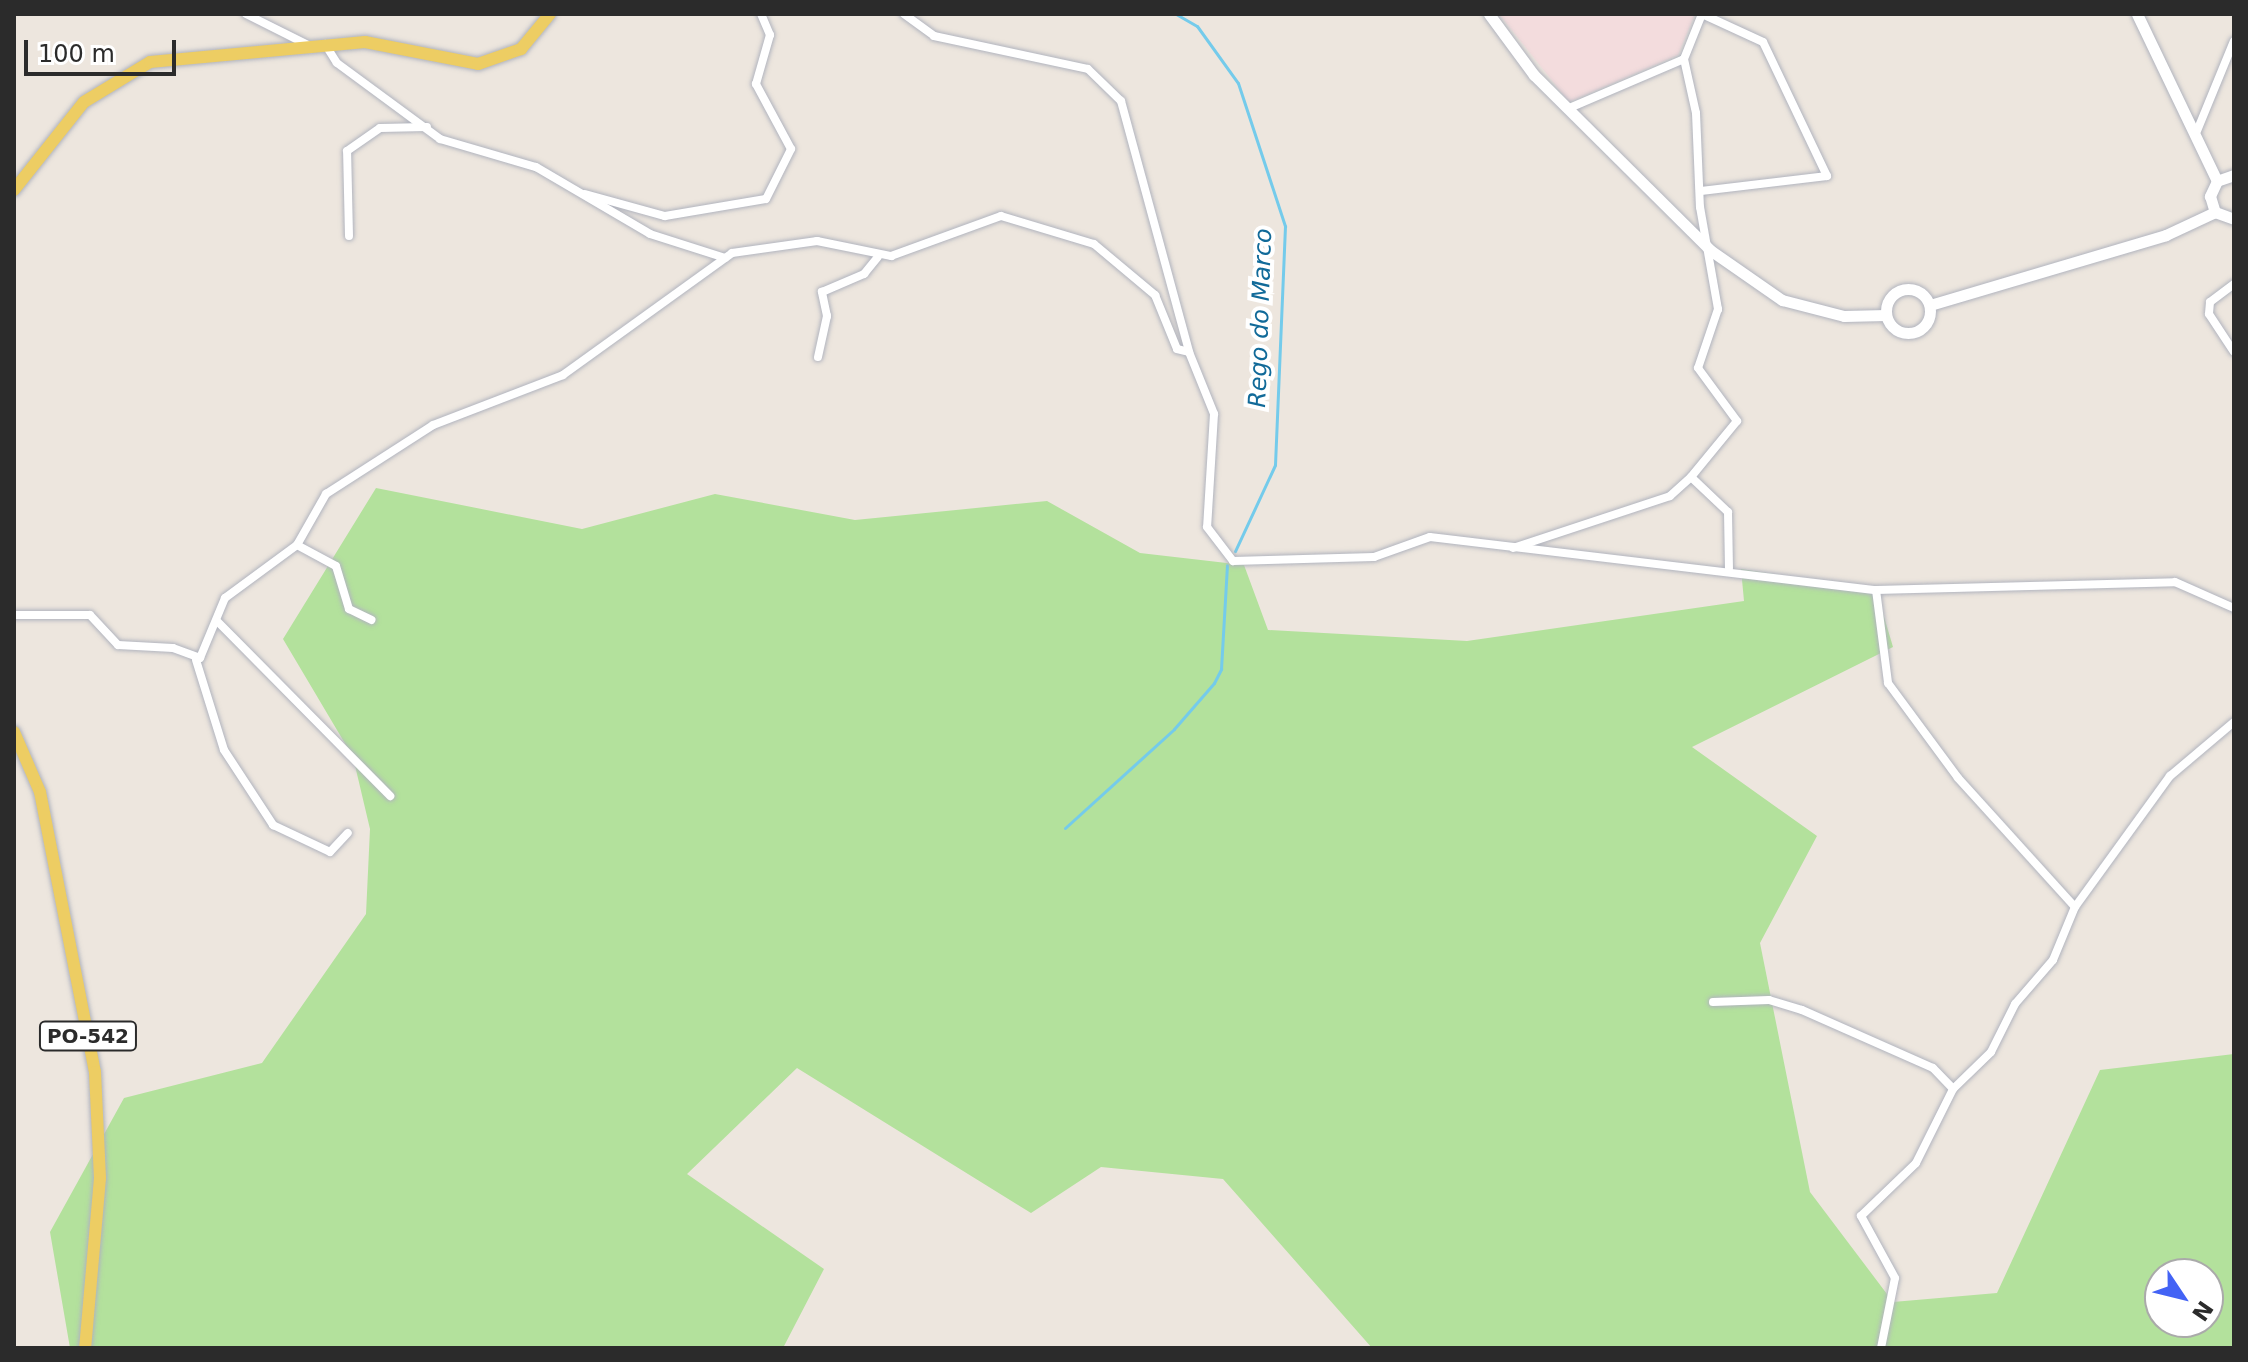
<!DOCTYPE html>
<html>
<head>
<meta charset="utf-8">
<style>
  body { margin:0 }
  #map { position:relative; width:2248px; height:1362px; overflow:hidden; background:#ede6de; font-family:"DejaVu Sans",sans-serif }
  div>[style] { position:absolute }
  .medical>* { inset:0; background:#f3dcdd }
  .green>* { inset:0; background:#b3e19c }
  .stream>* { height:3px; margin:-1.5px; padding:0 1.5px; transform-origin:1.5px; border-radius:1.5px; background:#74cbeb }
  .roads { filter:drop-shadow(0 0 2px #b1b4be) drop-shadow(0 0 2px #b1b4be) }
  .street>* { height:8px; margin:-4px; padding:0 4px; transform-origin:4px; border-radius:4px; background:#fff }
  .secondary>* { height:11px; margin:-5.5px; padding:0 5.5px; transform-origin:5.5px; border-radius:5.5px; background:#fff }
  .secondary>.ring { margin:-5.5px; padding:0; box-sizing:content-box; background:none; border:11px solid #fff; border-radius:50% }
  .primary>* { height:12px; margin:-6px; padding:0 6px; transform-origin:6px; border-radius:6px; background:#edcd63 }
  span { translate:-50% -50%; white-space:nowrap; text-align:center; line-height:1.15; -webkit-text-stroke:8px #fff; paint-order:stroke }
  .shield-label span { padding:2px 6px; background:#fff; border:2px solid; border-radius:6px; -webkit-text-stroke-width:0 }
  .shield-label { font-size:20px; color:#2b2b2b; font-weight:700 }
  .water-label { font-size:24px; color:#116a99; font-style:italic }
  .frame { position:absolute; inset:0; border:16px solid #2b2b2b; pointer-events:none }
  .north { position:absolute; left:2144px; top:1258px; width:80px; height:80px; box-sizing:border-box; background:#fff; border:2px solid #aaa; border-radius:50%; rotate:125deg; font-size:22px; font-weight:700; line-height:32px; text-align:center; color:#2b2b2b }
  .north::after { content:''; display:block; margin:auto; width:28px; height:36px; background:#4363f5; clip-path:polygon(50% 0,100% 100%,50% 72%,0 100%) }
  .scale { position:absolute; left:24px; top:40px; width:152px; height:36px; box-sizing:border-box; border:4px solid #2b2b2b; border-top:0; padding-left:10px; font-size:24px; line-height:28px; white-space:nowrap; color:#2b2b2b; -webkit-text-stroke:6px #fff; paint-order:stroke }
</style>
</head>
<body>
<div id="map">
  <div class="medical">
    <div style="clip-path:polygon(1499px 14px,1695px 14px,1678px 55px,1569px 102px)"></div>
  </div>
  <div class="green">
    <div style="clip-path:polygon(evenodd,376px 488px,582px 529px,715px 494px,855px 520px,1047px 501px,1140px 553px,1244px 565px,1268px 630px,1467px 641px,1744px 601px,1741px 569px,1876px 590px,1893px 647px,1692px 747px,1817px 836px,1760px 943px,1810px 1192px,1893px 1302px,1997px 1293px,2100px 1070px,2234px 1054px,2234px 1348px,1372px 1348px,1223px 1179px,1101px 1167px,1031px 1213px,797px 1068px,687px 1174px,824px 1269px,783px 1348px,70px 1348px,50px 1232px,124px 1098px,262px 1063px,366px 914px,370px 829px,353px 757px,283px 639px,376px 488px,2160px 1274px,2208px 1274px,2208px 1322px,2160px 1322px,2160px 1274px)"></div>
  </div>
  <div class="stream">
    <div style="left:1176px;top:14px;width:24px;rotate:30deg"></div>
    <div style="left:1197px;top:26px;width:70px;rotate:54.3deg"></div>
    <div style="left:1238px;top:83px;width:151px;rotate:71.8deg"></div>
    <div style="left:1285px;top:226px;width:239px;rotate:92.4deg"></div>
    <div style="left:1275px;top:465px;width:95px;rotate:114.9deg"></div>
    <div style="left:1065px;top:828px;width:147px;rotate:-42.2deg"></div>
    <div style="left:1174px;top:729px;width:61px;rotate:-49deg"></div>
    <div style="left:1214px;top:683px;width:16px;rotate:-63deg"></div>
    <div style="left:1221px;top:669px;width:104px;rotate:-86.7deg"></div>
  </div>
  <div class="roads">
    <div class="street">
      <div style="left:246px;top:14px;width:69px;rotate:26.6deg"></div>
      <div style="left:904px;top:14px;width:37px;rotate:36deg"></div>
      <div style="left:934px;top:36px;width:157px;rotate:12.1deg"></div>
      <div style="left:1088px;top:69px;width:46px;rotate:44.1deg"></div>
      <div style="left:1121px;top:101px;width:260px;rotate:74.8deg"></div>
      <div style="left:1189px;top:352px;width:67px;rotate:68deg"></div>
      <div style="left:1214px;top:414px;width:113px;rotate:93.5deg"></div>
      <div style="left:1207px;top:527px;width:43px;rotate:52.6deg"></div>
      <div style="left:1233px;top:561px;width:141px;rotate:-1.6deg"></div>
      <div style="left:1374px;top:557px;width:59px;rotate:-19.7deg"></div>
      <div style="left:1430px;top:537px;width:449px;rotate:6.8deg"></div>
      <div style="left:1876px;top:590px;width:299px;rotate:-1.5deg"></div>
      <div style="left:2175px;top:582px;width:64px;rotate:23.8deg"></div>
      <div style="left:325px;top:44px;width:22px;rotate:58deg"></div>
      <div style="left:337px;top:63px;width:128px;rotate:36.4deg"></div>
      <div style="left:440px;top:139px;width:100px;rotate:16.3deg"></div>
      <div style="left:536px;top:167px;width:132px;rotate:30.4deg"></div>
      <div style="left:650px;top:234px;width:79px;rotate:17.7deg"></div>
      <div style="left:1567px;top:109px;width:127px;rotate:-23.1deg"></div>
      <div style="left:2197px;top:131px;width:97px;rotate:-67.7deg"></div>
      <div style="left:1701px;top:191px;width:127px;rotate:-6.8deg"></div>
      <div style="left:1827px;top:176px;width:148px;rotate:-115.5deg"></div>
      <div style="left:1763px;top:42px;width:67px;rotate:-155.3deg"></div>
      <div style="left:1702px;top:14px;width:48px;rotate:111.8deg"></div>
      <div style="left:1684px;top:59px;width:55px;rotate:77.5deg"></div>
      <div style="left:1696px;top:113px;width:94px;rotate:87.6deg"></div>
      <div style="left:1700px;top:207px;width:104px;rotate:80deg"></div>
      <div style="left:1718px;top:309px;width:62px;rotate:108.7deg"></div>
      <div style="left:1698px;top:368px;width:66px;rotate:53.7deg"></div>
      <div style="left:1737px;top:421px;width:72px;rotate:129.4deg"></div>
      <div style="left:1691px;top:477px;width:51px;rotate:43.4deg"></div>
      <div style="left:1728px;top:512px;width:56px;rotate:89deg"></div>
      <div style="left:585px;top:194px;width:83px;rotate:15.4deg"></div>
      <div style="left:665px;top:216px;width:102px;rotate:-9.6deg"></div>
      <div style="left:766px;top:199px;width:56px;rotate:-63.4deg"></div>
      <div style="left:791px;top:149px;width:74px;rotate:-118.3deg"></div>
      <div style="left:756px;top:84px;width:51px;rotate:-74.1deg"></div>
      <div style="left:770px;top:35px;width:23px;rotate:-113deg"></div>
      <div style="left:349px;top:236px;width:85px;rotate:-91.3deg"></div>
      <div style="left:347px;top:151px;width:40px;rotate:-34.9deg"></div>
      <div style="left:380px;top:128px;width:47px;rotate:-1.2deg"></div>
      <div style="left:2234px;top:284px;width:30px;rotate:143deg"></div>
      <div style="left:2210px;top:302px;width:12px;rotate:95deg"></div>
      <div style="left:2209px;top:314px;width:45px;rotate:56.7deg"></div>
      <div style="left:818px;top:357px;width:42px;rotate:-77.6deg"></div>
      <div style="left:827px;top:316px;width:25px;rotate:-102deg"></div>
      <div style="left:822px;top:292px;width:46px;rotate:-23.2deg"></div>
      <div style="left:864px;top:274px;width:22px;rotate:-51deg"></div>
      <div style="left:297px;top:545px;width:44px;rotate:28.3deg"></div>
      <div style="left:336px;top:566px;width:45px;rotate:73.2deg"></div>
      <div style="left:349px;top:609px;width:25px;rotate:26deg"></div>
      <div style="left:1513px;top:548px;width:165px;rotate:-18.3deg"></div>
      <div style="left:1670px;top:496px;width:28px;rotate:-42deg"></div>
      <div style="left:1876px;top:590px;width:94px;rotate:82.6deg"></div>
      <div style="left:1888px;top:683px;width:118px;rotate:53.6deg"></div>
      <div style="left:1958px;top:778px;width:174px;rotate:47.8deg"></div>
      <div style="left:14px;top:615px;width:76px"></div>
      <div style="left:90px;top:615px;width:41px;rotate:47deg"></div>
      <div style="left:118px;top:645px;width:55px;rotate:3.1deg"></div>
      <div style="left:173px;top:648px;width:29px;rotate:20deg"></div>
      <div style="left:200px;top:658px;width:65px;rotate:-67.4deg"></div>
      <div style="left:225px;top:598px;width:89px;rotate:-36.4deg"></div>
      <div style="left:297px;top:545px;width:59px;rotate:-60.4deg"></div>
      <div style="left:326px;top:494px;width:127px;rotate:-32.8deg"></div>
      <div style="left:433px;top:425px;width:139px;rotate:-21deg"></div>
      <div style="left:563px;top:375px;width:208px;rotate:-35.8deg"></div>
      <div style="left:732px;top:253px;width:86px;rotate:-8deg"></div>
      <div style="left:817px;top:241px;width:76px;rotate:11.5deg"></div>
      <div style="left:891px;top:256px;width:117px;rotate:-20deg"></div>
      <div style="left:1001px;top:216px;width:97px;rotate:16.8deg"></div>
      <div style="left:1094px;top:244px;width:80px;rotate:39.9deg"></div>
      <div style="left:1155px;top:295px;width:58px;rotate:67.8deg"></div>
      <div style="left:1177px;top:349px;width:12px;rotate:14deg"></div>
      <div style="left:218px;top:622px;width:245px;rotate:45.3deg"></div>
      <div style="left:196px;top:660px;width:94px;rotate:72.7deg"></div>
      <div style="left:224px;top:750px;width:90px;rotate:56.8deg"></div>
      <div style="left:273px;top:825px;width:63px;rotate:25.3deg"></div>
      <div style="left:330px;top:852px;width:26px;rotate:-47deg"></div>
      <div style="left:1713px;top:1002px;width:56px;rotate:-2deg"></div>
      <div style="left:1769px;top:1000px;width:34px;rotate:17deg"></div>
      <div style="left:1802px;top:1010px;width:143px;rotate:23.9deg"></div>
      <div style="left:1933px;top:1068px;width:29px;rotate:46deg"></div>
      <div style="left:1881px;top:1348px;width:71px;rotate:-78.7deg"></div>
      <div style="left:1895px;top:1278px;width:71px;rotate:-118.7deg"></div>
      <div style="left:1861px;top:1216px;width:76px;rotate:-43.9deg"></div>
      <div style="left:1916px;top:1163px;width:83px;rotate:-63.4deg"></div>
      <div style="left:1953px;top:1089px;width:53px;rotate:-44.2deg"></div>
      <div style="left:1991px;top:1052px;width:54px;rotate:-63.4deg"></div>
      <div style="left:2015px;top:1004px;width:58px;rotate:-49.2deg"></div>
      <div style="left:2053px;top:960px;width:57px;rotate:-67.5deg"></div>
      <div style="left:2075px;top:907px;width:162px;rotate:-54.1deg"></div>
      <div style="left:2170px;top:776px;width:84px;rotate:-40.2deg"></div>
    </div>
    <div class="secondary">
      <div style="left:1489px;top:14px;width:76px;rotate:53.6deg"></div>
      <div style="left:1534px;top:75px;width:248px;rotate:44.8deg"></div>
      <div style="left:1710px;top:250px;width:88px;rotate:34.8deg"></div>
      <div style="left:1782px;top:300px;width:64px;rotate:14.5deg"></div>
      <div style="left:1844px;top:316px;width:42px;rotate:-1.4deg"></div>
      <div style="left:2137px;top:14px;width:185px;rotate:64.4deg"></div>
      <div style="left:2234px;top:175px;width:18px;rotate:161deg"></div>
      <div style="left:2217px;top:181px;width:17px;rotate:115deg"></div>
      <div style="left:2210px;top:196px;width:17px;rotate:73deg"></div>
      <div style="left:2215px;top:212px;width:20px;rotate:20deg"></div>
      <div class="ring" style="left:1886px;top:289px;width:33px;height:33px"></div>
      <div style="left:1930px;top:305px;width:246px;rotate:-16.5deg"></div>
      <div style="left:2166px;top:235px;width:54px;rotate:-25.1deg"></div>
    </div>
    <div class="primary">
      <div style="left:14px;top:190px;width:112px;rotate:-51.5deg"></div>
      <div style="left:84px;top:102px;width:77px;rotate:-31.2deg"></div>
      <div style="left:150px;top:62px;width:216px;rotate:-5.3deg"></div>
      <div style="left:365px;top:42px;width:115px;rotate:11deg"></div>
      <div style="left:478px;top:64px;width:46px;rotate:-19.2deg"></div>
      <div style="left:521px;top:49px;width:45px;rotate:-50.4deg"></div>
      <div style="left:14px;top:732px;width:65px;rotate:66.6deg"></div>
      <div style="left:40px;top:792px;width:285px;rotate:78.9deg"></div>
      <div style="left:95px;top:1072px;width:106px;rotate:87.3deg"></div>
      <div style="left:100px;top:1178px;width:171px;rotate:95deg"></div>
    </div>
  </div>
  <div class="shield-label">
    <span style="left:88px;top:1036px">PO-542</span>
  </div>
  <div class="water-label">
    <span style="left:1261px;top:318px;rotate:-88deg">Rego do Marco</span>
  </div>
  <div class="frame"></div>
  <div class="north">N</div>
  <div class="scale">100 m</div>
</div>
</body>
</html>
